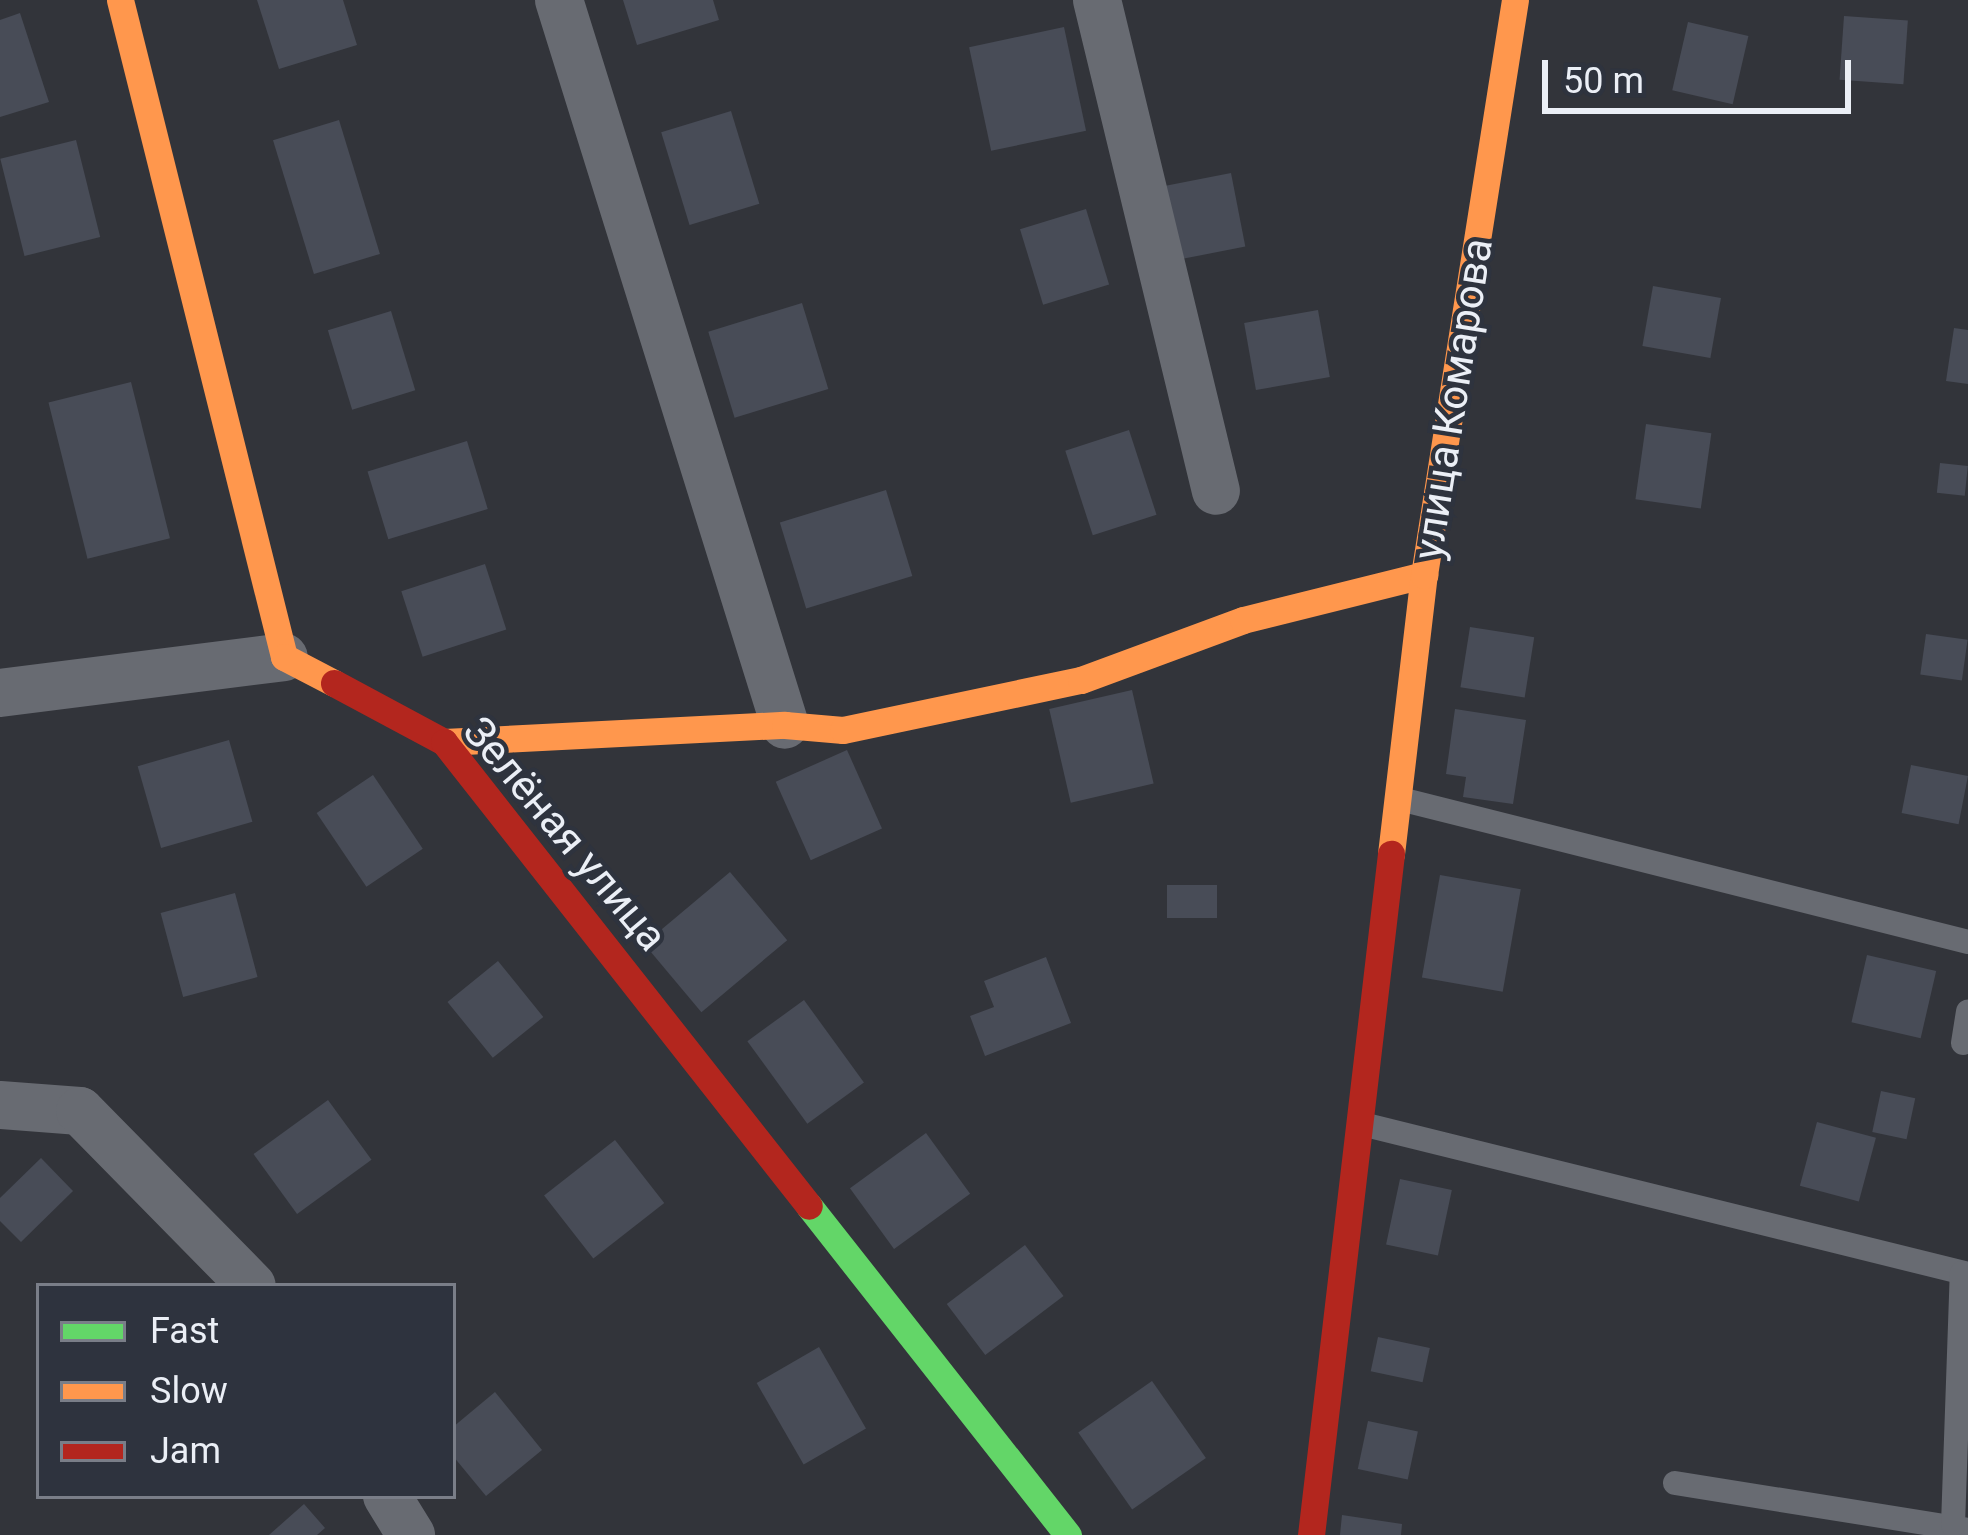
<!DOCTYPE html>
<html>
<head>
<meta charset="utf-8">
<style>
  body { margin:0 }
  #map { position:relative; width:1968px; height:1535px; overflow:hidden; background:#32343a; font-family:Roboto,sans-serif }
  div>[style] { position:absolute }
  .building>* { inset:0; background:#484c57; transform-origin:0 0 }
  .lane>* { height:24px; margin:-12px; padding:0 12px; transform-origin:12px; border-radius:12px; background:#686b72 }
  .street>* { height:48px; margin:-24px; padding:0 24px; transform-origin:24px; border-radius:24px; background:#686b72 }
  .fast>* { height:27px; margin:-13.5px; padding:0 13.5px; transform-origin:13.5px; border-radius:13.5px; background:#63d668 }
  .slow>* { height:27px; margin:-13.5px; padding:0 13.5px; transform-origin:13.5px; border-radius:13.5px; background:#ff974d }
  .jam>* { height:27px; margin:-13.5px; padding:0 13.5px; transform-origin:13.5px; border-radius:13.5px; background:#b3261e }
  span { translate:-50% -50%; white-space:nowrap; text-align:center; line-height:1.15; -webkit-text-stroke:9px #2e333e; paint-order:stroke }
  .street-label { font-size:42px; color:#ebeff6 }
  .legend { position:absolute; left:36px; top:1283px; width:420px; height:216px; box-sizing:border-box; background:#2e333e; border:3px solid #7a7e88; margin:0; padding:15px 21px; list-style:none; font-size:36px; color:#ebeff6 }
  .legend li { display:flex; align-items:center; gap:24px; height:60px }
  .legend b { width:60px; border:3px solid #7a7e88 }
  .scale { position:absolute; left:1542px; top:60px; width:309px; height:54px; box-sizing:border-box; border:6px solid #ebeff6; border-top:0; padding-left:15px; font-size:36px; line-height:42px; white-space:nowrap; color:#ebeff6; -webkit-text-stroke:9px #2e333e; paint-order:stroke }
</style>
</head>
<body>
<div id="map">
  <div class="building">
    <div style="clip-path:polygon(257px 0,343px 0,357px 45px,279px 69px)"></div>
    <div style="clip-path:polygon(623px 0,713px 0,719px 20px,637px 45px)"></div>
    <div style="clip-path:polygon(20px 13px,49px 102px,0 117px,0 20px)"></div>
    <div style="left:1844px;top:16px;width:64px;height:64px;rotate:4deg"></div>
    <div style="left:1688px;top:22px;width:62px;height:70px;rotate:13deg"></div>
    <div style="left:1064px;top:27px;width:106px;height:97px;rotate:78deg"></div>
    <div style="left:731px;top:111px;width:97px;height:73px;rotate:73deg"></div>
    <div style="left:339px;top:120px;width:140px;height:69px;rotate:73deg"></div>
    <div style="left:76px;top:140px;width:100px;height:78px;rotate:76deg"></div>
    <div style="left:1231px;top:173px;width:75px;height:73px;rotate:79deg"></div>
    <div style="left:1086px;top:209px;width:79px;height:69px;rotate:73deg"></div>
    <div style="left:1653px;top:286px;width:69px;height:61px;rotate:10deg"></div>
    <div style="left:802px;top:303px;width:90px;height:98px;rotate:73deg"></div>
    <div style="left:1318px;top:310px;width:68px;height:75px;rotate:80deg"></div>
    <div style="left:391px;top:311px;width:83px;height:66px;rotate:73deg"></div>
    <div style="clip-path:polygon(1954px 328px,1968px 330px,1968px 384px,1946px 381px)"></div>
    <div style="left:131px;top:382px;width:161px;height:85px;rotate:76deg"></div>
    <div style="left:1646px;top:424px;width:66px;height:76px;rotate:8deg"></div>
    <div style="left:1129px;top:430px;width:89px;height:67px;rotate:72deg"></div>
    <div style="left:467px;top:441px;width:71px;height:104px;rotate:73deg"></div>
    <div style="left:1940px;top:463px;width:28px;height:30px;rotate:6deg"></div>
    <div style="left:886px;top:490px;width:90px;height:111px;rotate:73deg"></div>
    <div style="left:485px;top:564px;width:69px;height:88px;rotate:72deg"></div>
    <div style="left:1470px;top:627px;width:65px;height:61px;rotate:9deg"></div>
    <div style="left:1926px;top:634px;width:42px;height:41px;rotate:8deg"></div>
    <div style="left:1132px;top:690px;width:96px;height:85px;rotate:77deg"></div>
    <div style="clip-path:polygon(1455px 709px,1526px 720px,1513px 804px,1463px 797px,1466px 777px,1446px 774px)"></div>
    <div style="left:229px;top:740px;width:85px;height:95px;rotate:74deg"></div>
    <div style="left:847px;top:750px;width:86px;height:78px;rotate:66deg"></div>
    <div style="left:1911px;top:765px;width:58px;height:49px;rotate:11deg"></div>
    <div style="left:373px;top:775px;width:89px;height:68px;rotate:56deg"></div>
    <div style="left:730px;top:872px;width:89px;height:112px;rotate:50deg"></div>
    <div style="left:1440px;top:875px;width:82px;height:104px;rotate:10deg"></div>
    <div style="left:1217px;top:885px;width:33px;height:50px;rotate:90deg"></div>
    <div style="left:235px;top:893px;width:87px;height:77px;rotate:75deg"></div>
    <div style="left:1867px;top:955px;width:71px;height:69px;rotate:13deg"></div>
    <div style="clip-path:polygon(1046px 957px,1071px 1023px,985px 1056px,970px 1016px,994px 1007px,984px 981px)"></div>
    <div style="left:498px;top:961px;width:72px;height:65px;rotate:51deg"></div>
    <div style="left:804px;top:1000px;width:102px;height:70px;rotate:54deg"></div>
    <div style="left:1881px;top:1091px;width:35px;height:42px;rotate:12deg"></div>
    <div style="left:328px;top:1100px;width:74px;height:92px;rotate:54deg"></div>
    <div style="left:1817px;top:1122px;width:61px;height:66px;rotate:15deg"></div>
    <div style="left:926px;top:1133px;width:75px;height:94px;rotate:54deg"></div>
    <div style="left:615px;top:1140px;width:80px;height:90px;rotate:52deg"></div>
    <div style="clip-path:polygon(41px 1158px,73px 1191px,21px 1242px,0 1221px,0 1198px)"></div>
    <div style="left:1400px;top:1179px;width:53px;height:67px;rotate:12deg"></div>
    <div style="left:1025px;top:1245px;width:64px;height:98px;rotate:53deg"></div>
    <div style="left:1378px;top:1337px;width:53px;height:35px;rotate:12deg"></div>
    <div style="left:819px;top:1347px;width:94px;height:72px;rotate:60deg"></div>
    <div style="left:1152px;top:1381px;width:94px;height:90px;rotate:55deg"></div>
    <div style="clip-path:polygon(495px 1392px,542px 1450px,486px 1496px,453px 1456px,453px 1427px)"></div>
    <div style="left:1368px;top:1421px;width:51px;height:49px;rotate:12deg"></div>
    <div style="clip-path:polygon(304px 1504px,325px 1528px,317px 1535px,269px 1535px)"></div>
    <div style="clip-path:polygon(1342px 1515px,1402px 1524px,1401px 1535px,1340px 1535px)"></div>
  </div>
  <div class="lane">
    <div style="left:1400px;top:799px;width:586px;rotate:14.13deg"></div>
    <div style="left:1963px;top:1043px;width:32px;rotate:-81deg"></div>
    <div style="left:1362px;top:1124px;width:624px;rotate:13.9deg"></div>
    <div style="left:1675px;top:1483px;width:297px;rotate:9.1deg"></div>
    <div style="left:1953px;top:1525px;width:252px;rotate:-88deg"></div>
  </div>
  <div class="street">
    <div style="left:559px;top:0;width:759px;rotate:72.69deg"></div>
    <div style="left:1097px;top:0;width:505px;rotate:76.38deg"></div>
    <div style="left:0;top:693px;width:286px;rotate:-7.2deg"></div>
    <div style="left:0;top:1105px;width:80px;rotate:4.3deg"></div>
    <div style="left:80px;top:1111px;width:245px;rotate:45.5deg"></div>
    <div style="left:387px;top:1496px;width:46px;rotate:58.4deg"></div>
  </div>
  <div class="fast">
    <div style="left:809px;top:1206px;width:419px;rotate:51.8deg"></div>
  </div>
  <div class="slow">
    <div style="left:120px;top:0;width:677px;rotate:75.98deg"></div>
    <div style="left:284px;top:657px;width:56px;rotate:27.5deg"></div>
    <div style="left:444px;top:742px;width:341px;rotate:-2.9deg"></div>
    <div style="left:785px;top:725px;width:58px;rotate:4.9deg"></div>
    <div style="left:843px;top:730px;width:243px;rotate:-11.9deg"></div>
    <div style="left:1081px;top:680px;width:173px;rotate:-20.3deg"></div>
    <div style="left:1243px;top:620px;width:187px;rotate:-14deg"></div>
    <div style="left:1391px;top:854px;width:281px;rotate:-83.3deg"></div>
    <div style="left:1424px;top:575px;width:582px;rotate:-81.01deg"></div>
  </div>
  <div class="jam">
    <div style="left:334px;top:683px;width:125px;rotate:28.2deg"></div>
    <div style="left:444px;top:742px;width:590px;rotate:51.81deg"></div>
    <div style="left:1311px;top:1535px;width:686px;rotate:-83.3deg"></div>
  </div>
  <div class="street-label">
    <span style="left:1453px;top:399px;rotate:-81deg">улица Комарова</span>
    <span style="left:565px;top:834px;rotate:50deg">Зелёная улица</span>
  </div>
  <ul class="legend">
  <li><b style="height:15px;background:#63d668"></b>Fast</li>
  <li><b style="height:15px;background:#ff974d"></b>Slow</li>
  <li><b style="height:15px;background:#b3261e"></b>Jam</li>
  </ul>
  <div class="scale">50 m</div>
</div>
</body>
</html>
